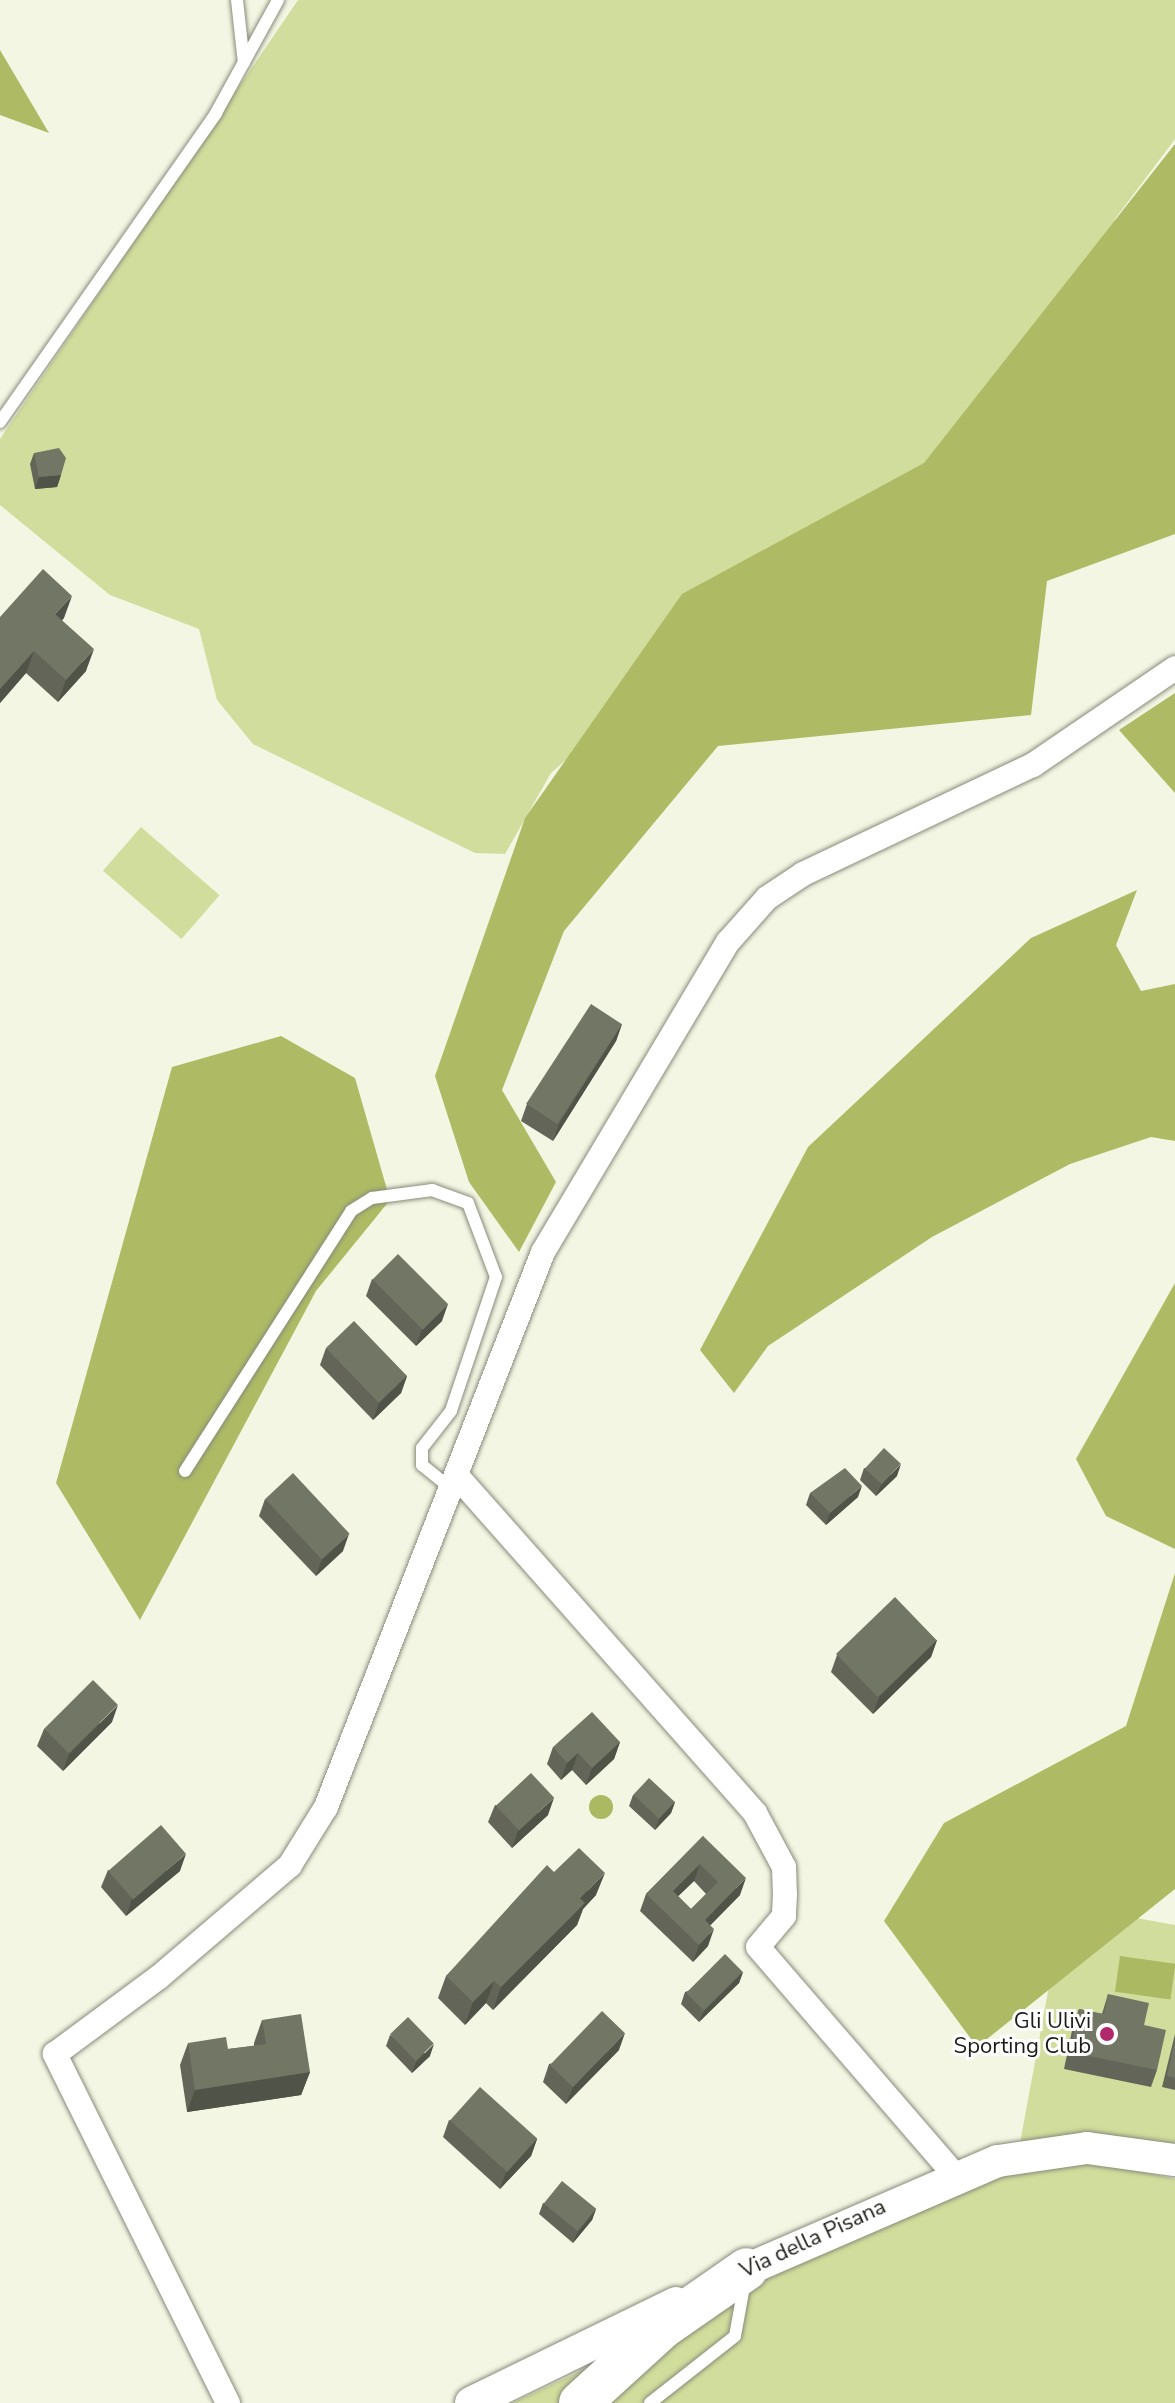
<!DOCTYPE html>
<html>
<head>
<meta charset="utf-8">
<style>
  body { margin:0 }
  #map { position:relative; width:1175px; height:2403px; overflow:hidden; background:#f2f6e3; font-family:"Nunito Sans",sans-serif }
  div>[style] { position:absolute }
  .green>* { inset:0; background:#d1dd9c; transform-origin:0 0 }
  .forest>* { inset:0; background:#aebb64 }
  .water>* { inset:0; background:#acb963; transform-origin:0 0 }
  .round { border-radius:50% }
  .roads { filter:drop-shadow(0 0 2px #888b7a) drop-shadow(0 0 2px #888b7a) }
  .service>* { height:12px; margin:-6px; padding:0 6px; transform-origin:6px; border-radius:6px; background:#fff }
  .minor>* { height:24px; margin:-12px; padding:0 12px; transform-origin:12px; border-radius:12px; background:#fff }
  .secondary>* { height:32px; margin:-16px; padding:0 16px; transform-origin:16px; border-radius:16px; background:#fff }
  .motorway>* { height:42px; margin:-21px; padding:0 21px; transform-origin:21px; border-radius:21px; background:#fff }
  .wall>* { inset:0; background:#626557 }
  .shaded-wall>* { inset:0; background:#505347 }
  .building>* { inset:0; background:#727665; transform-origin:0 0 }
  .dots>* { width:22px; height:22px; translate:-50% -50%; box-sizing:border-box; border:4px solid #fff; border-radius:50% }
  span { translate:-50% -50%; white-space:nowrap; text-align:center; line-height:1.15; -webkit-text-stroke:6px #fff; paint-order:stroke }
  .poi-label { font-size:22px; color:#1c1d16 }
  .right { translate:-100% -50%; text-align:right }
  .street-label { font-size:22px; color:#1c1d16 }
</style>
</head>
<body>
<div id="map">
  <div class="green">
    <div style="clip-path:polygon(298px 0,1175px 0,1175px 139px,1115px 219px,1074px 431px,639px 695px,551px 773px,505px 854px,475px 853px,253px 744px,217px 700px,199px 629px,110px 595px,0 505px,0 439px)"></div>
    <div style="left:141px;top:827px;width:104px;height:58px;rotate:41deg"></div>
    <div style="clip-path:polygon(1064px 1905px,1175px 1925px,1175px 2172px,1020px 2143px)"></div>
    <div style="clip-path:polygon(1092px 2161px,1175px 2179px,1175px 2403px,601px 2403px,742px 2287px,990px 2176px)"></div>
    <div style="clip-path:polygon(598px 2363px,563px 2403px,512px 2403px)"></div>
  </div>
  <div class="forest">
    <div style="clip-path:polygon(0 50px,49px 133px,0 115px)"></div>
    <div style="clip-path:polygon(1175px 144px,1175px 534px,1047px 581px,1031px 715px,718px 746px,564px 931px,502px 1090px,556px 1182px,519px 1252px,469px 1182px,435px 1076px,525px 818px,682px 594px,924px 463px)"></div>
    <div style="clip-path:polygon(1175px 693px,1175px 793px,1119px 730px)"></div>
    <div style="clip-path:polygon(1137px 890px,1116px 945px,1141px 991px,1175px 984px,1175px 1141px,1151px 1137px,1070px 1164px,932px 1237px,768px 1346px,734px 1393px,700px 1350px,808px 1147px,1031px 938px)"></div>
    <div style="clip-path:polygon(281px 1036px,355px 1078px,390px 1200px,316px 1291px,140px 1620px,56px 1483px,172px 1067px)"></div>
    <div style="clip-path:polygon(1175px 1283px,1175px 1549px,1106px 1516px,1076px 1459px)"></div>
    <div style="clip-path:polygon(1175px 1573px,1175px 1889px,977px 2047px,884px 1921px,944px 1823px,1126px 1726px)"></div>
  </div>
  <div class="water">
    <div class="round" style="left:589px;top:1795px;width:24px;height:24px"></div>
    <div style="left:1120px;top:1956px;width:56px;height:36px;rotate:8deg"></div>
  </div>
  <div class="roads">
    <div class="service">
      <div style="left:237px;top:0;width:63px;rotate:83.7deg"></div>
      <div style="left:0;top:422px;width:377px;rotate:-55deg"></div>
      <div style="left:216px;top:113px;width:129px;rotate:-61.2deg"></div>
      <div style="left:185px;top:1471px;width:308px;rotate:-57.4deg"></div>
      <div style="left:351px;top:1211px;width:25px;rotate:-32deg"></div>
      <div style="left:372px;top:1198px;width:61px;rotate:-7.6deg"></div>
      <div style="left:432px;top:1190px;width:38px;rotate:20deg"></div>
      <div style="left:468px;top:1203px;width:79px;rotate:69.3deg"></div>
      <div style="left:496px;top:1277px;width:141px;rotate:108.6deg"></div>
      <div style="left:451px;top:1411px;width:47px;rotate:128.1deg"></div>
      <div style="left:422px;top:1448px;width:17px;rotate:90deg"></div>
      <div style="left:422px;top:1465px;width:38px;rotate:39deg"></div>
      <div style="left:650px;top:2403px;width:108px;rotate:-38.2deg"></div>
      <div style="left:735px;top:2336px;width:56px;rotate:-79.7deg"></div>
    </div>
    <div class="minor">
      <div style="left:457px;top:1476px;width:450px;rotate:48.5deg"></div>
      <div style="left:755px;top:1813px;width:61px;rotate:61.8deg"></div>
      <div style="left:784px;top:1867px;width:27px;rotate:88deg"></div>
      <div style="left:785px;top:1894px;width:22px;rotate:93deg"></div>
      <div style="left:784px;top:1916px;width:40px;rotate:130deg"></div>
      <div style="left:758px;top:1947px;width:301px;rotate:49.2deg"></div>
      <div style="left:228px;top:2403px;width:390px;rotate:-116.4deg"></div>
      <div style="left:55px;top:2054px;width:129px;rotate:-36.5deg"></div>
      <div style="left:159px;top:1977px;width:172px;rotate:-40.5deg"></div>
      <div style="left:290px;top:1865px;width:68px;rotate:-58.2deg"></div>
      <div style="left:326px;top:1807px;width:596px;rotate:-68.64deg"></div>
      <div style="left:543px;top:1252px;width:361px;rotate:-59.2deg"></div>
      <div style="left:728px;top:942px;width:59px;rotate:-48.4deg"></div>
      <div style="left:767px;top:898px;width:43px;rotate:-33.7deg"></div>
      <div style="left:803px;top:874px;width:255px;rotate:-25.4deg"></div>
      <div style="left:1033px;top:765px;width:172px;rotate:-34.3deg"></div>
    </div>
    <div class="secondary">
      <div style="left:725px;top:2279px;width:297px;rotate:-23.4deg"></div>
      <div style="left:998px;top:2161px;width:90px;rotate:-8.3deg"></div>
      <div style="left:1087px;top:2148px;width:89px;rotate:7.8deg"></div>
      <div style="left:471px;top:2403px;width:228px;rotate:-26deg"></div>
    </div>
    <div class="motorway">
      <div style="left:580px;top:2403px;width:111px;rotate:-42.4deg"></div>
      <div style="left:662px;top:2328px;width:103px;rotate:-34.8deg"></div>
    </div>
  </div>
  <div class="wall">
    <div style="clip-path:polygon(34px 453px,61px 475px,57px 487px,35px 489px,30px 464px)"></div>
    <div style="clip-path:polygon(0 617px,64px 618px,62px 620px,86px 671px,58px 702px,26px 673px,0 703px)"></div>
    <div style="clip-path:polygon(622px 1024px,616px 1041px,553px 1141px,521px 1121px,527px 1104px)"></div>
    <div style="clip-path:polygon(372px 1279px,442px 1321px,416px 1346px,366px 1296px)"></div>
    <div style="clip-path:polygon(326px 1348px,407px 1376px,401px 1393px,373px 1420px,320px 1365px)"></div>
    <div style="clip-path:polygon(864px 1468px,897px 1476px,876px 1496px,860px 1480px)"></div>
    <div style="clip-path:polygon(810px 1493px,858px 1497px,826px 1525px,806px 1505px)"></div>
    <div style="clip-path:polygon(265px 1499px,343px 1551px,316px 1576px,259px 1516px)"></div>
    <div style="clip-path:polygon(937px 1640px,931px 1657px,873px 1714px,831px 1672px,837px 1655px)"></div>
    <div style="clip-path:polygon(112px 1722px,63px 1771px,37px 1746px,44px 1729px)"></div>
    <div style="clip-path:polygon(620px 1742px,614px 1759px,586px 1785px,572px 1770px,561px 1780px,547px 1764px,553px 1747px)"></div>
    <div style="clip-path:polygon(633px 1795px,675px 1802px,671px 1813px,655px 1830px,629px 1806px)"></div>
    <div style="clip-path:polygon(495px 1805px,548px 1815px,512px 1848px,488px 1822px)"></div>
    <div style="clip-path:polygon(evenodd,703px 1836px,740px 1895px,710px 1925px,708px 1946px,693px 1962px,640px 1911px,646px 1894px,703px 1836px,694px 1881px,706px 1894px,691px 1909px,678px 1896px,694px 1881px)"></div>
    <div style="clip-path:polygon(108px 1870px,180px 1871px,126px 1916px,101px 1887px)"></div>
    <div style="clip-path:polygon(554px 1872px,596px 1895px,583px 1909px,577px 1925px,493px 2010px,486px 2003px,465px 2025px,438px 1998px,446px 1976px)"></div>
    <div style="clip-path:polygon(743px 1972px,739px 1983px,699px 2022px,681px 2004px,685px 1992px)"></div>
    <div style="clip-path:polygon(1108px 1994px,1144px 2025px,1157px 2070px,1151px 2087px,1064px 2069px,1073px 2026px,1079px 2009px,1102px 2014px)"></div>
    <div style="clip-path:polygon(262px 2020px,310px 2072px,301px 2095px,187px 2112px,180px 2065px,188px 2043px,228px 2049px,254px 2046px,254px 2043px)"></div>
    <div style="clip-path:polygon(1175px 2034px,1175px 2090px,1162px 2087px)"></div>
    <div style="clip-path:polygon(390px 2035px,430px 2056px,412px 2073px,386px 2046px)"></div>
    <div style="clip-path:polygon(619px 2050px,566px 2104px,543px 2082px,549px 2064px)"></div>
    <div style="clip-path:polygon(449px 2120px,537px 2139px,531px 2156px,500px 2189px,443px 2137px)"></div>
    <div style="clip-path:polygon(543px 2203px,596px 2209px,592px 2220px,573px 2243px,539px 2214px)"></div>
  </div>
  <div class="shaded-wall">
    <div style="clip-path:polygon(61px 475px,57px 487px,35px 489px,39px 477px)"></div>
    <div style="clip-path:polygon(72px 596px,64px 618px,47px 636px,55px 614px)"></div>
    <div style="clip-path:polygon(94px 649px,86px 671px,58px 702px,66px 680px)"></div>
    <div style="clip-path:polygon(34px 651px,26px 673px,0 703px,0 689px)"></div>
    <div style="clip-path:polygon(622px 1024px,616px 1041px,553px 1141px,559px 1124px)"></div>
    <div style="clip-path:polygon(448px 1304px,442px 1321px,416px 1346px,422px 1329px)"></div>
    <div style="clip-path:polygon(407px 1376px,401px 1393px,373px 1420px,379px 1403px)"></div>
    <div style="clip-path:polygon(901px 1464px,897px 1476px,876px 1496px,881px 1485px)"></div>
    <div style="clip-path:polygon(862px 1486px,858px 1497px,826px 1525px,830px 1513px)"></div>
    <div style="clip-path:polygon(349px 1534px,343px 1551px,316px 1576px,322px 1559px)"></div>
    <div style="clip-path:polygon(937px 1640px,931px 1657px,873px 1714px,879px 1697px)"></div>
    <div style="clip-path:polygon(118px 1705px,112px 1722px,63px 1771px,69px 1754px)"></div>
    <div style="clip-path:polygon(620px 1742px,614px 1759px,586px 1785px,592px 1768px)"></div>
    <div style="clip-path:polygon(578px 1753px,572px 1770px,561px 1780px,567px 1763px)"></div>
    <div style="clip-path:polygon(554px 1798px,548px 1815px,512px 1848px,518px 1831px)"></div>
    <div style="clip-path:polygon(675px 1802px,671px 1813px,655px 1830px,659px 1819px)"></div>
    <div style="clip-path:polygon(186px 1854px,180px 1871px,126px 1916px,132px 1899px)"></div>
    <div style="clip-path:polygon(700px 1864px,694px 1881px,666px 1908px,673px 1891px)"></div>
    <div style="clip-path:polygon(605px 1873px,596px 1895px,583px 1909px,577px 1925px,493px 2010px,501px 1987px,580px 1898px)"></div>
    <div style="clip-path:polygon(746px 1878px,740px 1895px,699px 1937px,705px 1920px)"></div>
    <div style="clip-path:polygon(714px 1929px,708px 1946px,693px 1962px,699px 1945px)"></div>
    <div style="clip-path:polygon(743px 1972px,739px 1983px,699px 2022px,704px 2011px)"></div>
    <div style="clip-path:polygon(494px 1981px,486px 2003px,465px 2025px,473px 2002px)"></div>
    <div style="clip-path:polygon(625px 2033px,619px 2050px,566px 2104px,573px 2087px)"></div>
    <div style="clip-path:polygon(434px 2044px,430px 2056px,412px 2073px,416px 2062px)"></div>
    <div style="clip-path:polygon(310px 2072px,301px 2095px,187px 2112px,195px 2090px)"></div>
    <div style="clip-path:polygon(537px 2139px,531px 2156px,500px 2189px,506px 2172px)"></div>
    <div style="clip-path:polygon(596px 2209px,592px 2220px,573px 2243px,578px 2231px)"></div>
  </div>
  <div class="building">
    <div style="clip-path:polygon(59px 448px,66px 458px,61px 475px,39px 477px,34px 453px)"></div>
    <div style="clip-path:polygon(43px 569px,72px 596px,55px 614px,94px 649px,66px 680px,34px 651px,0 689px,0 617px)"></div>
    <div style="left:591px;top:1004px;width:37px;height:119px;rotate:33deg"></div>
    <div style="left:398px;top:1254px;width:71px;height:36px;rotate:45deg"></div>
    <div style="left:354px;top:1321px;width:76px;height:39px;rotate:46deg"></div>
    <div style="left:884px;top:1448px;width:23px;height:28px;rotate:43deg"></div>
    <div style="clip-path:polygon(845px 1468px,862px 1486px,830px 1513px,810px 1493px)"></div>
    <div style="left:293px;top:1473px;width:83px;height:38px;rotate:47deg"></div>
    <div style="left:895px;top:1597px;width:60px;height:82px;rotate:46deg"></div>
    <div style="left:93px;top:1680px;width:35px;height:69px;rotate:45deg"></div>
    <div style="clip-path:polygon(592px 1712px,620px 1742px,592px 1768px,578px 1753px,567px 1763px,553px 1747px)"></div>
    <div style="left:531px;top:1773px;width:34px;height:48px;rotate:47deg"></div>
    <div style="left:649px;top:1778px;width:35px;height:23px;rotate:43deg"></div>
    <div style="left:161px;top:1825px;width:38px;height:70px;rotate:49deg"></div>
    <div style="clip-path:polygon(evenodd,703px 1836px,746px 1878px,705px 1920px,714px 1929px,699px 1945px,646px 1894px,703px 1836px,700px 1864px,718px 1882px,691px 1909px,673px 1891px,700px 1864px)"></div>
    <div style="clip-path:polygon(579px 1848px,605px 1873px,580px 1898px,585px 1903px,501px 1987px,494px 1981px,473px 2002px,446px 1976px,547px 1865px,554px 1872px)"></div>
    <div style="left:725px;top:1954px;width:25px;height:55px;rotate:45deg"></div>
    <div style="clip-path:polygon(1108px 1994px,1149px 2003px,1144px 2025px,1166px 2030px,1157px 2070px,1070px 2052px,1079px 2009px,1104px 2014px)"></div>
    <div style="left:602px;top:2011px;width:32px;height:75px;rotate:44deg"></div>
    <div style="clip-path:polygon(301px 2014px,310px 2072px,195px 2090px,188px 2043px,226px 2037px,228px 2049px,266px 2044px,262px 2020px)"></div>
    <div style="left:408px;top:2017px;width:37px;height:25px;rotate:46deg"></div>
    <div style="clip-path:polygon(1175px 2040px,1175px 2078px,1167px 2076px)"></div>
    <div style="left:480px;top:2087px;width:77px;height:45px;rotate:42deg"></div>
    <div style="left:562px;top:2181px;width:44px;height:29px;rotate:39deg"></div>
  </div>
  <div class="dots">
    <div style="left:1107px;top:2034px;background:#b1296b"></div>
  </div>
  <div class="poi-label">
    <span class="right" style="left:1091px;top:2034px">Gli Ulivi<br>Sporting Club</span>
  </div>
  <div class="street-label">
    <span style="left:813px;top:2239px;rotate:-25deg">Via della Pisana</span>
  </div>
</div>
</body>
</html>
